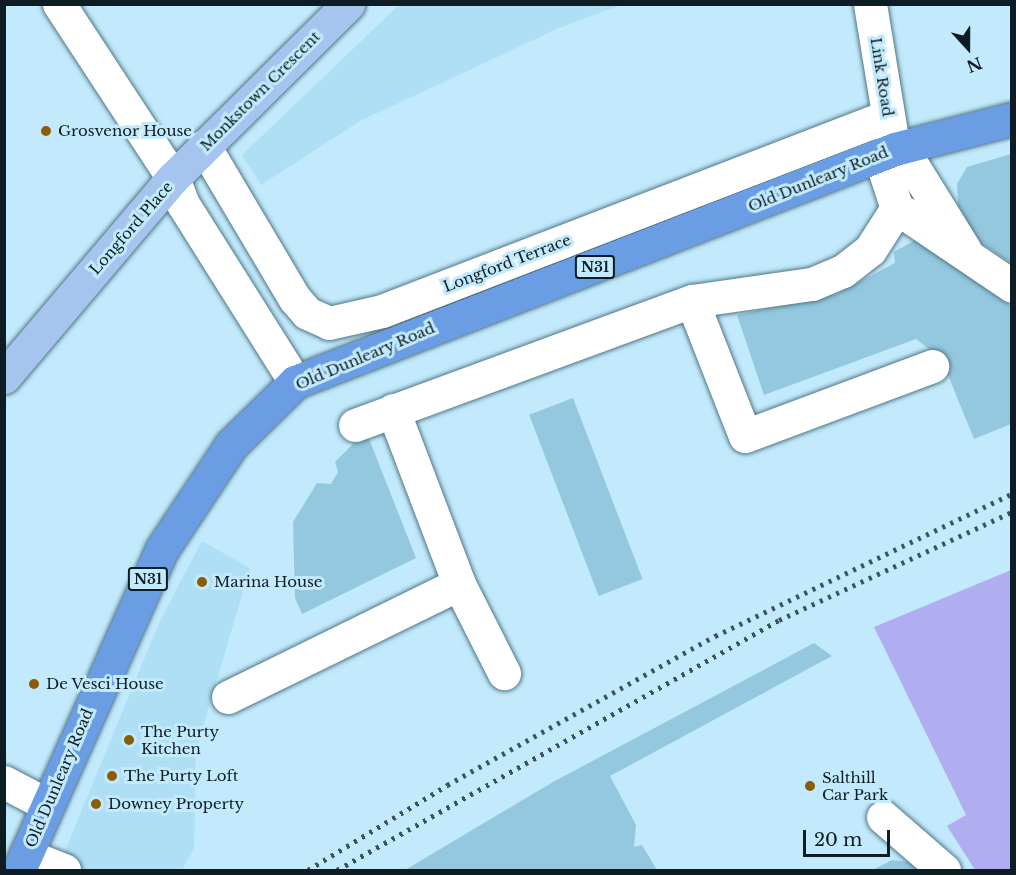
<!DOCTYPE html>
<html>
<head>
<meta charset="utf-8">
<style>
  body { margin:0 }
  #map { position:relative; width:1016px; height:875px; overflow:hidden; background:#c2eafc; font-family:"Libre Baskerville",serif }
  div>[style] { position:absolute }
  .built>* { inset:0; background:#aedff4 }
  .green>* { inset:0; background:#93c8df; transform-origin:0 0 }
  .water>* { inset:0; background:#b1adf1 }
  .roads { filter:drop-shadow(0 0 2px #517686) drop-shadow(0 0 2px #517686) }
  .minor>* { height:33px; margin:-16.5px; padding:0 16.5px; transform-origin:16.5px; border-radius:16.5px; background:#fff }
  .major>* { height:33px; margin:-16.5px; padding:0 16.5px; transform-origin:16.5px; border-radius:16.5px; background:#a6c4ee }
  .highway>* { height:33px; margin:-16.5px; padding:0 16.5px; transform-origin:16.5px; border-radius:16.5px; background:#6a9de3 }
  .rail>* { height:4.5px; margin-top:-2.25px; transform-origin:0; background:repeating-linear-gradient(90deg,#3c515a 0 3px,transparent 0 9px) }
  .dots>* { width:16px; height:16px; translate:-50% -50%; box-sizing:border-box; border:3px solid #c2eafc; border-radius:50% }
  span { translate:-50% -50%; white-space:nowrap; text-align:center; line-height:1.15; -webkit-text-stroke:6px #c2eafc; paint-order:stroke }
  .shield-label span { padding:2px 4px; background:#c2eafc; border:2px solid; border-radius:4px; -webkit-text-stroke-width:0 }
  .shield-label { font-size:14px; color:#0e1d23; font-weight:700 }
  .street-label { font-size:15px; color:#0e1d23 }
  .poi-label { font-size:15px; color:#0e1d23 }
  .left { translate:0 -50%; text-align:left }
  .frame { position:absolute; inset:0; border:6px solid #0e1d23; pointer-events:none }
  .north { position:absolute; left:938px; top:18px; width:60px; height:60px; -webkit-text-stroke:4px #c2eafc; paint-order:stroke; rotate:159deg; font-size:16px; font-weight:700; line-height:24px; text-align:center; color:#0e1d23 }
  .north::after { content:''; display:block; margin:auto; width:21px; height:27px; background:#0e1d23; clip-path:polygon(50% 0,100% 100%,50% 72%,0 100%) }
  .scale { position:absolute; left:803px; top:830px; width:87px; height:27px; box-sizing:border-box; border:3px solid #0e1d23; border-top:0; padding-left:8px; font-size:18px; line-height:21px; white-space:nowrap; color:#0e1d23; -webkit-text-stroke:4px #c2eafc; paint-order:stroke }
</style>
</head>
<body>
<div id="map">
  <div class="built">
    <div style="clip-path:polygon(399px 5px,621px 5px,559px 28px,360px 121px,261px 185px,242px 155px)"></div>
    <div style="clip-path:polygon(202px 541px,250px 568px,196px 750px,194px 848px,182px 870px,57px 870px,159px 623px)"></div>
  </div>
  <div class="green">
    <div style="clip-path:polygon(1011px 154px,1011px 263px,975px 239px,958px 205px,957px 184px,967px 167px)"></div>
    <div style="clip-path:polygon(915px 240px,1011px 306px,1011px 424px,974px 439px,941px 358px,916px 339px,764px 395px,737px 315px,836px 294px,895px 263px,894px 252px)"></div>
    <div style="left:573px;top:398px;width:194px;height:47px;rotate:69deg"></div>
    <div style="clip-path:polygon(366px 431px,416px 558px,302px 614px,295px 598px,293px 522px,317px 483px,331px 484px,338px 472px,335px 462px)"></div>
    <div style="clip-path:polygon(814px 643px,832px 656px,610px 776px,636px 825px,634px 847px,642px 845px,657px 870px,405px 870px,553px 782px)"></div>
    <div style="clip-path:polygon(892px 860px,908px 862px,928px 870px,873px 870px)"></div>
  </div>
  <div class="water">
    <div style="clip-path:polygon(1011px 570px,1011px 870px,975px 870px,947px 826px,966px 815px,874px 627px)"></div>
  </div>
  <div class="roads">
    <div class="minor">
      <div style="left:59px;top:4px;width:208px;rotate:56.8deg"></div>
      <div style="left:173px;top:178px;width:28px;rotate:69deg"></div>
      <div style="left:183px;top:204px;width:210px;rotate:57.8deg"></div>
      <div style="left:870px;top:4px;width:136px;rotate:80.7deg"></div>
      <div style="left:204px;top:146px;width:178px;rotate:59.3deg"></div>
      <div style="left:295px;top:299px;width:18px;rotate:49deg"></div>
      <div style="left:307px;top:313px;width:24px;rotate:24deg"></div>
      <div style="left:329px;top:323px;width:54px;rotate:-12.8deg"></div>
      <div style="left:382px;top:311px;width:542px;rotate:-21.08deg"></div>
      <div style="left:895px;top:149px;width:25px;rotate:113deg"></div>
      <div style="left:885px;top:172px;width:38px;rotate:72deg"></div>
      <div style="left:897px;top:208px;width:139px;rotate:34.1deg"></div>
      <div style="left:895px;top:149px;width:21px;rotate:41deg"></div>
      <div style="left:911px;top:163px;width:102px;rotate:58.2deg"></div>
      <div style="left:692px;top:301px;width:145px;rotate:68.6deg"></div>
      <div style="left:745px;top:436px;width:200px;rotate:-20.5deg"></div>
      <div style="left:393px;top:410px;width:186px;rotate:69.2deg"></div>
      <div style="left:459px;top:584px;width:100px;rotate:63.2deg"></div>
      <div style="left:355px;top:425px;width:359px;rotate:-20.2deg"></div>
      <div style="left:692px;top:301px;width:121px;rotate:-8.1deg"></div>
      <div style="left:812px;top:284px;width:34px;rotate:-23deg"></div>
      <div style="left:843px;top:271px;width:34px;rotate:-38deg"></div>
      <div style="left:870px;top:250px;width:50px;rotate:-57.3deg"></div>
      <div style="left:228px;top:697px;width:257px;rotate:-26.1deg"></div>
      <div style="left:4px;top:782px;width:47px;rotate:27.6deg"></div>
      <div style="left:883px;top:817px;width:81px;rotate:41deg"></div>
      <div style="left:26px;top:855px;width:41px;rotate:21.5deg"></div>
    </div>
    <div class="major">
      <div style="left:4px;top:377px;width:261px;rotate:-49.7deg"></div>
      <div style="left:173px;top:178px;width:247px;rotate:-44.8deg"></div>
    </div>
    <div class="highway">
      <div style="left:19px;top:870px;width:351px;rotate:-66deg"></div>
      <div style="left:162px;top:549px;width:125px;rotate:-56.4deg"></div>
      <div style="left:231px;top:445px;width:90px;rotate:-44.5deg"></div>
      <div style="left:295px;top:382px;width:644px;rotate:-21.22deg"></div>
      <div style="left:895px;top:149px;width:121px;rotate:-14.4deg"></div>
    </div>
  </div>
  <div class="rail">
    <div style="left:308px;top:870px;width:163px;rotate:-31.4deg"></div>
    <div style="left:447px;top:785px;width:307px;rotate:-29.1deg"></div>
    <div style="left:715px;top:636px;width:329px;rotate:-25.6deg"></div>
    <div style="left:337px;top:870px;width:508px;rotate:-29.49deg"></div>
    <div style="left:779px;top:620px;width:257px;rotate:-24.9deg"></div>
  </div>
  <div class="dots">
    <div style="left:46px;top:131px;background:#8b5d02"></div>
    <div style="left:202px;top:582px;background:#8b5d02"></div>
    <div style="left:34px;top:684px;background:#8b5d02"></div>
    <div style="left:129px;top:740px;background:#8b5d02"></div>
    <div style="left:112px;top:776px;background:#8b5d02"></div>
    <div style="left:810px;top:786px;background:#8b5d02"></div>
    <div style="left:96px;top:804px;background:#8b5d02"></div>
  </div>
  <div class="shield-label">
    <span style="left:595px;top:267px">N31</span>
    <span style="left:148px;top:579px">N31</span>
  </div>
  <div class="street-label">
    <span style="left:882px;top:77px;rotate:81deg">Link Road</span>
    <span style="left:260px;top:91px;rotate:-45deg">Monkstown Crescent</span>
    <span style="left:818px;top:179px;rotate:-22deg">Old Dunleary Road</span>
    <span style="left:131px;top:228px;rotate:-49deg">Longford Place</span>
    <span style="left:507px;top:263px;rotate:-21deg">Longford Terrace</span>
    <span style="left:365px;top:356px;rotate:-23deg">Old Dunleary Road</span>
    <span style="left:59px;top:778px;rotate:-67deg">Old Dunleary Road</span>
  </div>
  <div class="poi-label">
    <span class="left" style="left:58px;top:131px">Grosvenor House</span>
    <span class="left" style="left:214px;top:582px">Marina House</span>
    <span class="left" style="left:46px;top:684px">De Vesci House</span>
    <span class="left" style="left:141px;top:740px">The Purty<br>Kitchen</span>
    <span class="left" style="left:124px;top:776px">The Purty Loft</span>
    <span class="left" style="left:822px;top:786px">Salthill<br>Car Park</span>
    <span class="left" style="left:108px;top:804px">Downey Property</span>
  </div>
  <div class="frame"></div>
  <div class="north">N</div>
  <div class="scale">20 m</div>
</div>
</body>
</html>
